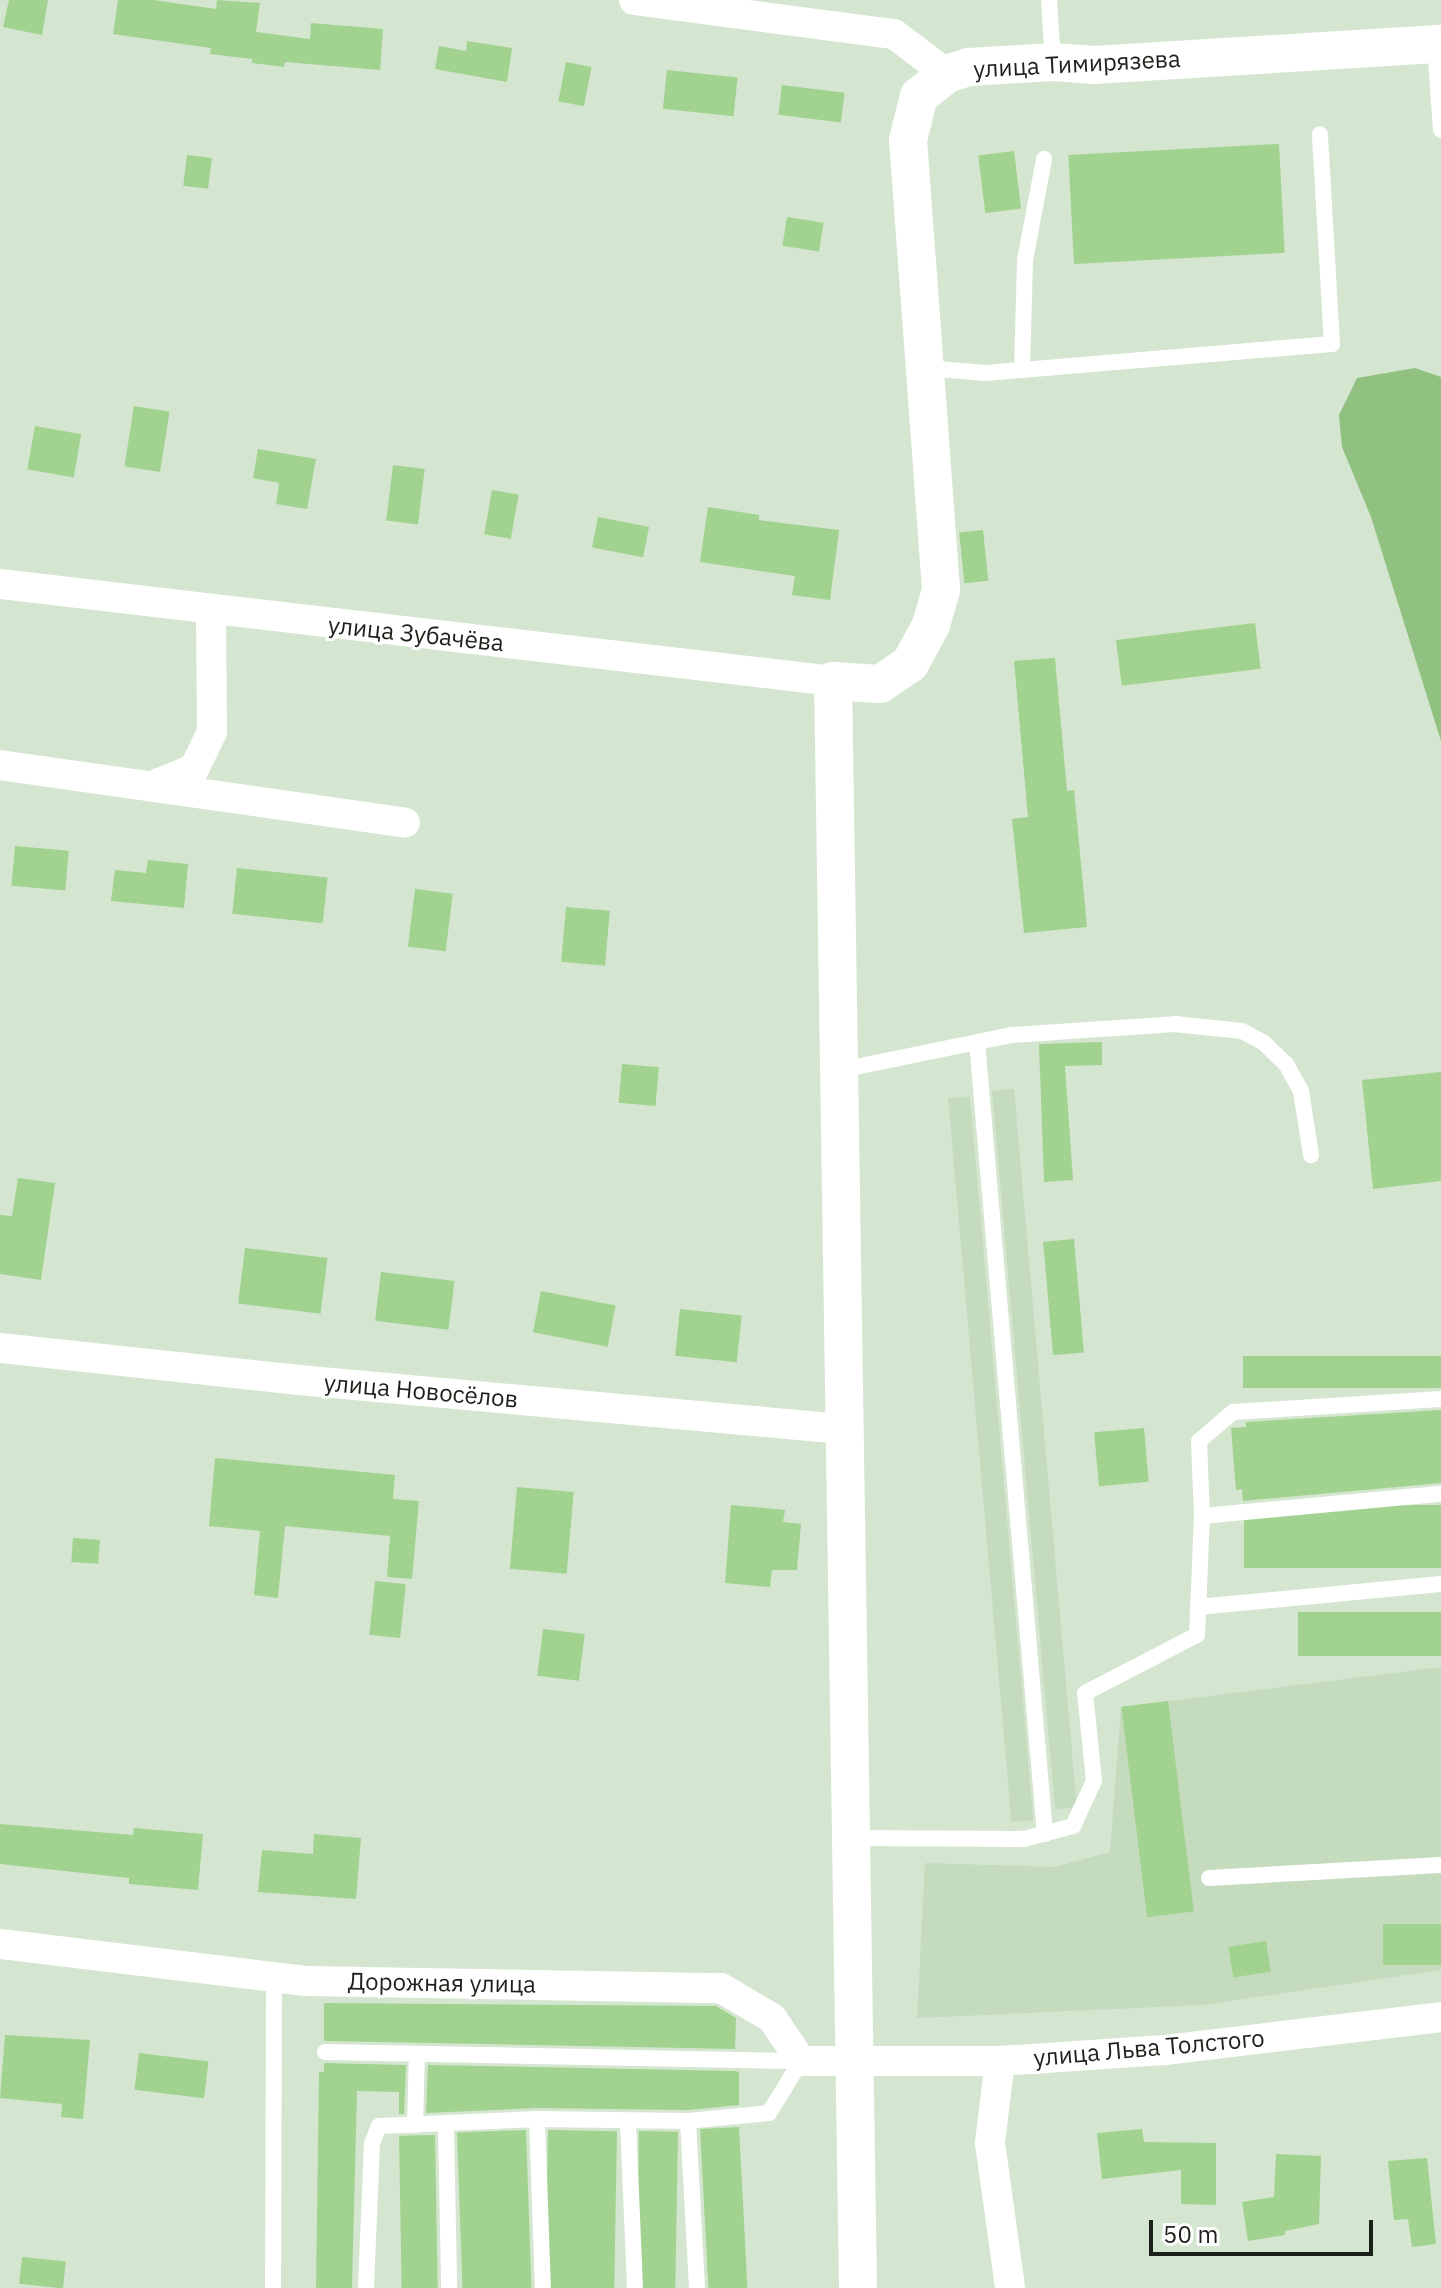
<!DOCTYPE html>
<meta charset="utf-8">
<style>
body{margin:0}
#map{position:relative;width:1441px;height:2288px;overflow:hidden;background:#d4e6cf;font-family:"IBM Plex Sans",sans-serif}
div>[style]{position:absolute}
.built>*{inset:0;background:#c5dbbe;transform-origin:0 0}
.forest>*{inset:0;background:#91c181}
.building>*{inset:0;background:#a1d290;transform-origin:0 0}
.service>*{height:16px;margin:-8px;padding:0 8px;transform-origin:8px;border-radius:8px;background:#fff}
.minor>*{height:30px;margin:-15px;padding:0 15px;transform-origin:15px;border-radius:15px;background:#fff}
.tertiary>*{height:38px;margin:-19px;padding:0 19px;transform-origin:19px;border-radius:19px;background:#fff}
span{translate:-50% -50%;white-space:nowrap;text-align:center;line-height:1.15;-webkit-text-stroke:6px #fff;paint-order:stroke}
.street-label{font-size:24px;color:#1c221a}
.scale{position:absolute;left:1149px;top:2220px;width:224px;height:36px;box-sizing:border-box;border:4px solid #1c221a;border-top:0;padding-left:10px;font-size:24px;line-height:28px;white-space:nowrap;color:#1c221a;-webkit-text-stroke:6px #fff;paint-order:stroke}
</style>
<div id="map">
<div class="built">
<div style="left:1014px;top:1089px;width:721px;height:22px;rotate:85deg"></div>
<div style="left:970px;top:1096px;width:727px;height:22px;rotate:85deg"></div>
<div style="clip-path:polygon(1441px 1667px,1441px 1970px,1203px 2005px,917px 2018px,925px 1863px,1055px 1867px,1110px 1852px,1121px 1707px)"></div>
</div>
<div class="forest">
<div style="clip-path:polygon(1415px 368px,1441px 377px,1441px 741px,1371px 517px,1342px 447px,1339px 415px,1357px 378px)"></div>
</div>
<div class="building">
<div style="clip-path:polygon(9px 0,48px 0,42px 35px,3px 27px)"></div>
<div style="clip-path:polygon(118px 0,153px 0,216px 9px,217px 0,260px 3px,256px 32px,310px 39px,311px 23px,383px 29px,380px 70px,285px 62px,284px 67px,252px 63px,252px 59px,210px 54px,211px 48px,113px 34px)"></div>
<div style="clip-path:polygon(467px 41px,512px 48px,507px 82px,435px 69px,439px 46px,466px 51px)"></div>
<div style="left:566px;top:62px;width:26px;height:40px;rotate:11deg"></div>
<div style="left:667px;top:70px;width:71px;height:39px;rotate:6deg"></div>
<div style="left:782px;top:85px;width:63px;height:30px;rotate:7deg"></div>
<div style="left:1279px;top:144px;width:109px;height:211px;rotate:87deg"></div>
<div style="left:1014px;top:151px;width:58px;height:36px;rotate:83deg"></div>
<div style="left:187px;top:155px;width:25px;height:31px;rotate:7deg"></div>
<div style="left:787px;top:217px;width:37px;height:29px;rotate:9deg"></div>
<div style="left:134px;top:406px;width:36px;height:61px;rotate:9deg"></div>
<div style="left:35px;top:426px;width:47px;height:44px;rotate:10deg"></div>
<div style="clip-path:polygon(258px 449px,316px 459px,307px 509px,276px 504px,279px 483px,253px 478px)"></div>
<div style="left:393px;top:465px;width:32px;height:56px;rotate:7deg"></div>
<div style="left:492px;top:490px;width:27px;height:45px;rotate:10deg"></div>
<div style="clip-path:polygon(708px 507px,759px 515px,759px 520px,839px 530px,830px 600px,792px 595px,795px 576px,700px 562px)"></div>
<div style="left:598px;top:517px;width:52px;height:31px;rotate:11deg"></div>
<div style="left:983px;top:530px;width:51px;height:24px;rotate:84deg"></div>
<div style="left:1255px;top:623px;width:46px;height:140px;rotate:83deg"></div>
<div style="clip-path:polygon(1055px 658px,1067px 791px,1074px 790px,1087px 927px,1024px 933px,1012px 819px,1028px 817px,1014px 661px)"></div>
<div style="left:15px;top:846px;width:54px;height:40px;rotate:5deg"></div>
<div style="clip-path:polygon(148px 860px,188px 864px,184px 908px,111px 901px,115px 870px,146px 873px)"></div>
<div style="left:237px;top:868px;width:91px;height:46px;rotate:6deg"></div>
<div style="left:415px;top:889px;width:38px;height:58px;rotate:7deg"></div>
<div style="left:566px;top:907px;width:44px;height:55px;rotate:5deg"></div>
<div style="clip-path:polygon(1102px 1042px,1102px 1065px,1065px 1066px,1073px 1180px,1044px 1182px,1039px 1044px)"></div>
<div style="left:622px;top:1064px;width:37px;height:39px;rotate:5deg"></div>
<div style="clip-path:polygon(1441px 1072px,1441px 1181px,1373px 1189px,1362px 1080px)"></div>
<div style="clip-path:polygon(18px 1178px,55px 1183px,41px 1280px,0 1274px,0 1215px,12px 1216px)"></div>
<div style="left:1074px;top:1239px;width:114px;height:31px;rotate:85deg"></div>
<div style="left:245px;top:1248px;width:83px;height:56px;rotate:7deg"></div>
<div style="left:381px;top:1272px;width:74px;height:49px;rotate:7deg"></div>
<div style="left:541px;top:1291px;width:76px;height:42px;rotate:11deg"></div>
<div style="left:680px;top:1309px;width:62px;height:47px;rotate:6deg"></div>
<div style="left:1441px;top:1356px;width:32px;height:198px;rotate:90deg"></div>
<div style="clip-path:polygon(1441px 1410px,1441px 1483px,1243px 1501px,1242px 1489px,1236px 1490px,1231px 1428px,1246px 1427px,1246px 1422px)"></div>
<div style="left:1144px;top:1428px;width:54px;height:50px;rotate:85deg"></div>
<div style="clip-path:polygon(215px 1458px,395px 1475px,393px 1499px,419px 1501px,412px 1579px,387px 1577px,390px 1536px,285px 1526px,278px 1598px,254px 1595px,260px 1531px,209px 1526px)"></div>
<div style="left:517px;top:1487px;width:57px;height:82px;rotate:5deg"></div>
<div style="clip-path:polygon(731px 1505px,785px 1510px,783px 1522px,801px 1524px,797px 1570px,772px 1570px,770px 1587px,725px 1583px)"></div>
<div style="left:1441px;top:1505px;width:63px;height:197px;rotate:90deg"></div>
<div style="left:73px;top:1538px;width:27px;height:24px;rotate:4deg"></div>
<div style="left:375px;top:1581px;width:31px;height:54px;rotate:6deg"></div>
<div style="left:1441px;top:1612px;width:44px;height:143px;rotate:90deg"></div>
<div style="left:543px;top:1629px;width:42px;height:47px;rotate:7deg"></div>
<div style="left:1168px;top:1701px;width:212px;height:47px;rotate:83deg"></div>
<div style="clip-path:polygon(0 1824px,133px 1835px,134px 1828px,203px 1834px,198px 1890px,129px 1884px,129px 1878px,0 1864px)"></div>
<div style="clip-path:polygon(314px 1834px,361px 1838px,356px 1899px,258px 1892px,262px 1850px,313px 1854px)"></div>
<div style="left:1441px;top:1924px;width:41px;height:58px;rotate:90deg"></div>
<div style="left:1266px;top:1941px;width:31px;height:38px;rotate:81deg"></div>
<div style="clip-path:polygon(324px 2003px,716px 2006px,736px 2018px,735px 2049px,324px 2041px)"></div>
<div style="clip-path:polygon(5px 2035px,90px 2040px,83px 2119px,61px 2117px,62px 2104px,0 2098px)"></div>
<div style="left:139px;top:2053px;width:70px;height:37px;rotate:7deg"></div>
<div style="clip-path:polygon(324px 2063px,406px 2065px,404px 2114px,399px 2114px,399px 2092px,357px 2091px,352px 2288px,316px 2288px,319px 2072px,324px 2072px)"></div>
<div style="clip-path:polygon(428px 2065px,735px 2071px,739px 2072px,739px 2105px,688px 2110px,537px 2108px,426px 2113px)"></div>
<div style="left:739px;top:2127px;width:161px;height:39px;rotate:87deg"></div>
<div style="clip-path:polygon(1142px 2129px,1144px 2142px,1216px 2143px,1216px 2205px,1181px 2204px,1181px 2170px,1102px 2179px,1097px 2133px)"></div>
<div style="left:526px;top:2130px;width:158px;height:69px;rotate:88deg"></div>
<div style="left:548px;top:2130px;width:69px;height:158px;rotate:1deg"></div>
<div style="left:639px;top:2131px;width:39px;height:157px;rotate:1deg"></div>
<div style="left:435px;top:2135px;width:153px;height:36px;rotate:89deg"></div>
<div style="clip-path:polygon(1276px 2154px,1321px 2156px,1319px 2224px,1285px 2231px,1285px 2235px,1248px 2241px,1242px 2202px,1274px 2197px)"></div>
<div style="clip-path:polygon(1427px 2158px,1436px 2244px,1412px 2247px,1408px 2219px,1394px 2220px,1388px 2161px)"></div>
<div style="left:22px;top:2257px;width:44px;height:27px;rotate:6deg"></div>
</div>
<div class="service">
<div style="left:1049px;top:0;width:62px;rotate:86.3deg"></div>
<div style="left:1435px;top:45px;width:85px;rotate:86deg"></div>
<div style="left:926px;top:368px;width:60px;rotate:4.8deg"></div>
<div style="left:986px;top:373px;width:347px;rotate:-4.8deg"></div>
<div style="left:1332px;top:344px;width:210px;rotate:-93.3deg"></div>
<div style="left:1022px;top:370px;width:110px;rotate:-88.4deg"></div>
<div style="left:1025px;top:260px;width:103px;rotate:-79.3deg"></div>
<div style="left:977px;top:1042px;width:795px;rotate:85.09deg"></div>
<div style="left:841px;top:1070px;width:174px;rotate:-11.6deg"></div>
<div style="left:1011px;top:1035px;width:164px;rotate:-3.8deg"></div>
<div style="left:1175px;top:1024px;width:67px;rotate:6deg"></div>
<div style="left:1242px;top:1031px;width:24px;rotate:28deg"></div>
<div style="left:1263px;top:1042px;width:32px;rotate:44deg"></div>
<div style="left:1286px;top:1064px;width:31px;rotate:61deg"></div>
<div style="left:1301px;top:1091px;width:65px;rotate:81.1deg"></div>
<div style="left:1202px;top:1516px;width:240px;rotate:-5.3deg"></div>
<div style="left:1198px;top:1607px;width:244px;rotate:-5.4deg"></div>
<div style="left:850px;top:1838px;width:174px;rotate:0.3deg"></div>
<div style="left:1024px;top:1839px;width:51px;rotate:-14.9deg"></div>
<div style="left:1073px;top:1826px;width:50px;rotate:-65deg"></div>
<div style="left:1094px;top:1781px;width:88px;rotate:-95.8deg"></div>
<div style="left:1085px;top:1693px;width:126px;rotate:-27.4deg"></div>
<div style="left:1197px;top:1635px;width:119px;rotate:-87.6deg"></div>
<div style="left:1202px;top:1516px;width:75px;rotate:-92.3deg"></div>
<div style="left:1199px;top:1441px;width:45px;rotate:-40.5deg"></div>
<div style="left:1233px;top:1412px;width:208px;rotate:-3.6deg"></div>
<div style="left:1209px;top:1878px;width:232px;rotate:-3.2deg"></div>
<div style="left:325px;top:2052px;width:476px;rotate:1.1deg"></div>
<div style="left:801px;top:2061px;width:61px;rotate:121.6deg"></div>
<div style="left:769px;top:2113px;width:81px;rotate:174.4deg"></div>
<div style="left:688px;top:2121px;width:151px;rotate:-179.2deg"></div>
<div style="left:537px;top:2119px;width:158px;rotate:177.5deg"></div>
<div style="left:379px;top:2126px;width:18px;rotate:112deg"></div>
<div style="left:372px;top:2143px;width:145px;rotate:92.4deg"></div>
<div style="left:537px;top:2119px;width:169px;rotate:88deg"></div>
<div style="left:628px;top:2121px;width:167px;rotate:87.6deg"></div>
<div style="left:688px;top:2121px;width:167px;rotate:86.9deg"></div>
<div style="left:415px;top:2125px;width:71px;rotate:-88.4deg"></div>
<div style="left:446px;top:2125px;width:163px;rotate:88.9deg"></div>
<div style="left:273px;top:2288px;width:311px;rotate:-89.8deg"></div>
</div>
<div class="minor">
<div style="left:634px;top:0;width:262px;rotate:7.5deg"></div>
<div style="left:894px;top:34px;width:66px;rotate:37deg"></div>
<div style="left:0;top:584px;width:839px;rotate:6.64deg"></div>
<div style="left:0;top:765px;width:409px;rotate:8.1deg"></div>
<div style="left:154px;top:785px;width:43px;rotate:-21.8deg"></div>
<div style="left:194px;top:769px;width:41px;rotate:-64.1deg"></div>
<div style="left:212px;top:732px;width:122px;rotate:-90.5deg"></div>
<div style="left:0;top:1348px;width:301px;rotate:6.1deg"></div>
<div style="left:299px;top:1380px;width:546px;rotate:5.15deg"></div>
<div style="left:0;top:1944px;width:308px;rotate:6.9deg"></div>
<div style="left:306px;top:1981px;width:415px;rotate:1deg"></div>
<div style="left:721px;top:1988px;width:59px;rotate:30.5deg"></div>
<div style="left:772px;top:2018px;width:52px;rotate:56deg"></div>
<div style="left:801px;top:2061px;width:199px"></div>
<div style="left:1000px;top:2061px;width:165px;rotate:-3.8deg"></div>
<div style="left:1165px;top:2050px;width:278px;rotate:-6.8deg"></div>
<div style="left:1000px;top:2061px;width:83px;rotate:97deg"></div>
<div style="left:990px;top:2143px;width:146px;rotate:82.1deg"></div>
</div>
<div class="tertiary">
<div style="left:858px;top:2288px;width:1607px;rotate:-90.89deg"></div>
<div style="left:833px;top:681px;width:47px;rotate:3.7deg"></div>
<div style="left:880px;top:684px;width:36px;rotate:-34deg"></div>
<div style="left:910px;top:664px;width:44px;rotate:-61.7deg"></div>
<div style="left:931px;top:625px;width:37px;rotate:-74deg"></div>
<div style="left:941px;top:589px;width:450px;rotate:-94.2deg"></div>
<div style="left:908px;top:140px;width:45px;rotate:-76deg"></div>
<div style="left:919px;top:96px;width:36px;rotate:-38deg"></div>
<div style="left:947px;top:74px;width:23px;rotate:-18deg"></div>
<div style="left:969px;top:67px;width:84px;rotate:-3.4deg"></div>
<div style="left:1053px;top:62px;width:41px;rotate:4.2deg"></div>
<div style="left:1094px;top:65px;width:348px;rotate:-3.5deg"></div>
</div>
<div class="street-label">
<span style="left:1077px;top:64px;rotate:-3deg">улица Тимирязева</span>
<span style="left:416px;top:634px;rotate:6deg">улица Зубачёва</span>
<span style="left:421px;top:1391px;rotate:5deg">улица Новосёлов</span>
<span style="left:442px;top:1983px;rotate:1deg">Дорожная улица</span>
<span style="left:1149px;top:2048px;rotate:-5deg">улица Льва Толстого</span>
</div>
<div class="scale">50 m</div>
</div>
